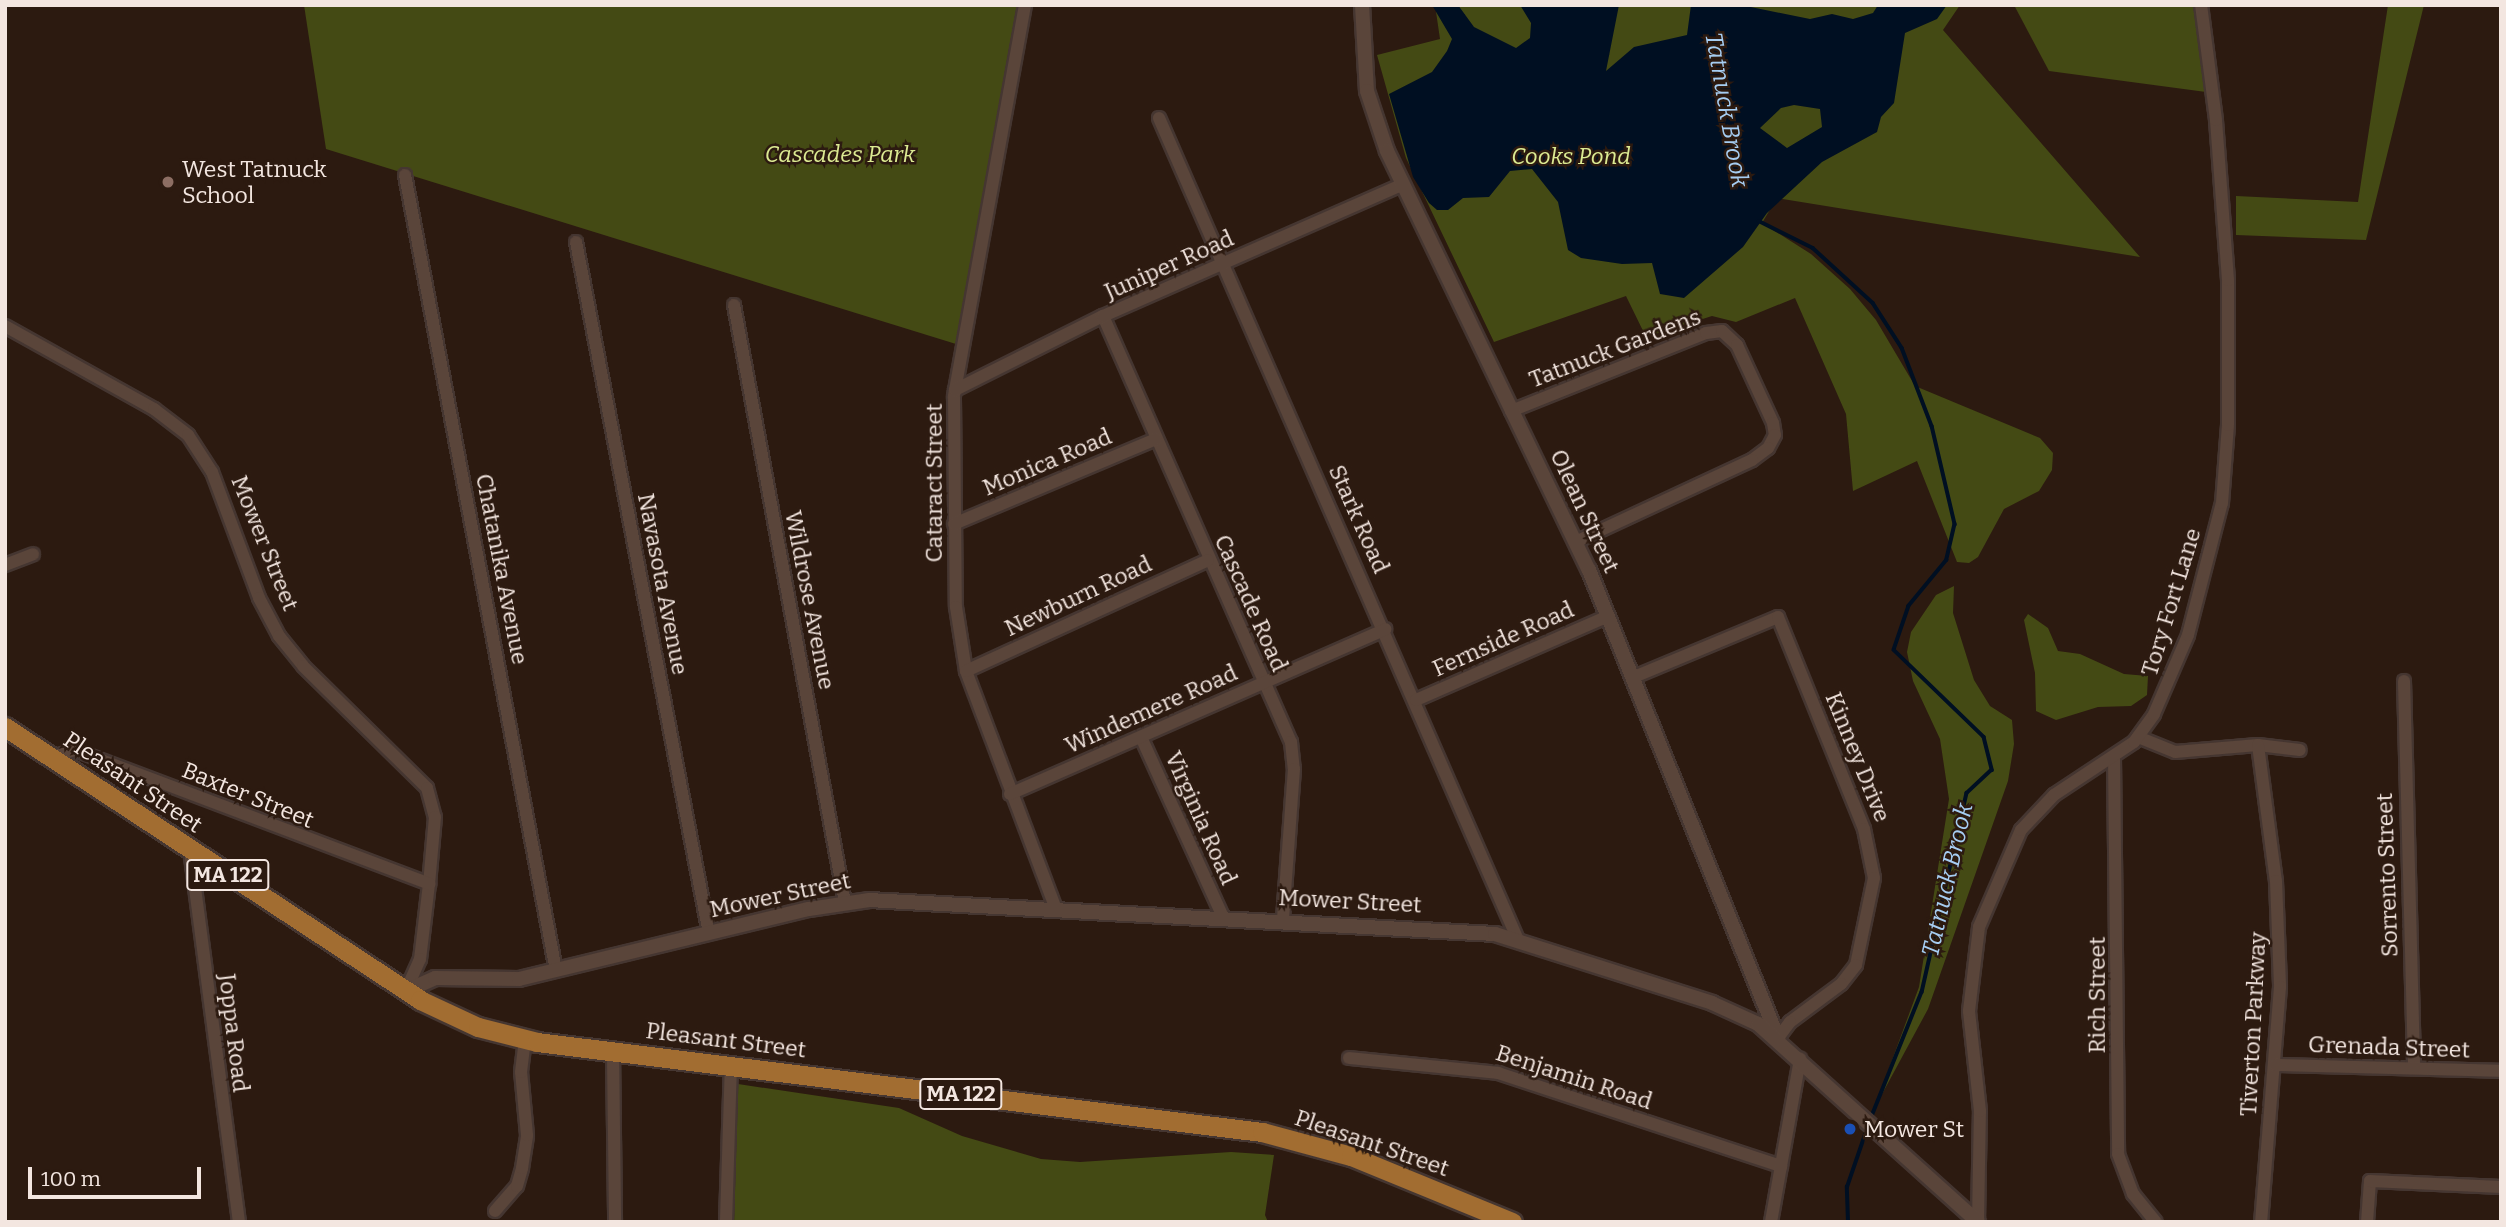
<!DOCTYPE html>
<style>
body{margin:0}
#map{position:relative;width:2506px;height:1227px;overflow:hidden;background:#2c1a10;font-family:Bitter,serif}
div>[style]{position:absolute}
.green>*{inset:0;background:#444a14}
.water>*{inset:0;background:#000f22}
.stream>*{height:3.5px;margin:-1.75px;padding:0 1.75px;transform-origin:1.75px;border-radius:1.75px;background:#000f22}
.roads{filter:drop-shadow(2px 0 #453631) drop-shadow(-2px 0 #453631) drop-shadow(0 2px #453631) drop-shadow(0 -2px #453631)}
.minor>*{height:12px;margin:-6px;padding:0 6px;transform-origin:6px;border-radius:6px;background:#5a453a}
.tertiary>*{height:14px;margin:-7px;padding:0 7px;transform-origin:7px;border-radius:7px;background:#5a453a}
.primary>*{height:19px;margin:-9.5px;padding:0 9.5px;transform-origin:9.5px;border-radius:9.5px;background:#a26d31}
.dots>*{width:19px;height:19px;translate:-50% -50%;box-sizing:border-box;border:4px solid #2c1a10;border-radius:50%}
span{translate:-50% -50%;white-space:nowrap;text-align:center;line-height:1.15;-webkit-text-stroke:5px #2c1a10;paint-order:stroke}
.shield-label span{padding:2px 5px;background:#2c1a10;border:2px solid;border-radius:5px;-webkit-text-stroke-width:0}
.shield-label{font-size:21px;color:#f3e6e0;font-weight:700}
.park-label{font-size:23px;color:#dcea92;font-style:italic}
.poi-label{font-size:23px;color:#f3e6e0}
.left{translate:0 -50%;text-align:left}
.street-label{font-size:23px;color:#f3e6e0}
.water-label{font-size:24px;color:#a6cdf2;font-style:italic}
.frame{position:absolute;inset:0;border:7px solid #f3e6e0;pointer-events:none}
.scale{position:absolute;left:28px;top:1167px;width:173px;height:32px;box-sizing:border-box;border:4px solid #f3e6e0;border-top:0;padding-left:9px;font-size:21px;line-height:24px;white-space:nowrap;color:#f3e6e0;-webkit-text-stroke:5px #2c1a10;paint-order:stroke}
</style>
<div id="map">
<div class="green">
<div style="clip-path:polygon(304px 5px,1017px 5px,956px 344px,326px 149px)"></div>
<div style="clip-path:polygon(1435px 5px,1960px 5px,1943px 30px,2140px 257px,1777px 198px,1762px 223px,1811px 254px,1850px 289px,1876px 320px,1915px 386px,2040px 438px,2053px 453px,2052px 470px,2039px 491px,2004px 509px,1978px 557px,1969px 563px,1957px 562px,1917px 461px,1853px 491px,1846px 414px,1795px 298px,1736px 322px,1712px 316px,1646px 337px,1626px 296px,1494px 342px,1406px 158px,1377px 55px,1440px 39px)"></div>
<div style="clip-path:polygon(2014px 5px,2193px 5px,2206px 92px,2049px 71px)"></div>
<div style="clip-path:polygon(2388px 5px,2424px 5px,2366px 240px,2236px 235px,2236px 196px,2358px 202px)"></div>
<div style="clip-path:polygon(1954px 586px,1953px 613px,1974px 680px,1990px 706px,2012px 720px,2014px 744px,2008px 781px,1928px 1009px,1874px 1109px,1919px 987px,1949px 799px,1940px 739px,1913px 681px,1907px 652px,1911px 632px,1936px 595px)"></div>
<div style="clip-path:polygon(2028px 614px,2048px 628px,2058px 651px,2080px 654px,2124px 674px,2148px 676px,2147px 695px,2131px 706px,2098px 707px,2056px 720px,2036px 711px,2035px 673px,2024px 620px)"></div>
<div style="clip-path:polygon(738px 1084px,899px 1108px,962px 1136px,1041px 1159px,1080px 1162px,1231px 1152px,1274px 1155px,1265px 1215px,1268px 1222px,734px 1222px)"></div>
</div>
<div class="water">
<div style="clip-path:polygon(evenodd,1432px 5px,1458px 5px,1474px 27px,1516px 48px,1530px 38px,1531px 23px,1520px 5px,1619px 5px,1606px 71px,1634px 47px,1687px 35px,1691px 5px,1741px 5px,1810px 19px,1832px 14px,1853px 19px,1873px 13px,1878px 5px,1947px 5px,1937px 19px,1905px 33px,1894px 103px,1881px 117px,1877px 132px,1822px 162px,1767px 213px,1743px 247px,1684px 298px,1660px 294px,1652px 263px,1622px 264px,1581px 258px,1568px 250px,1558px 202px,1532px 169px,1510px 171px,1489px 197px,1463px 198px,1448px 210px,1437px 210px,1429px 203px,1413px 177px,1389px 94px,1432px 72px,1447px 51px,1452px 39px,1432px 5px,1794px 105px,1820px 109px,1822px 127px,1787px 148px,1760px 128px,1781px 108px,1794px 105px)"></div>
</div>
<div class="stream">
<div style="left:1759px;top:221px;width:60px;rotate:26.6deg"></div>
<div style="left:1813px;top:248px;width:81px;rotate:42.5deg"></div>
<div style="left:1873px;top:303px;width:54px;rotate:57.2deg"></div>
<div style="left:1902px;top:348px;width:84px;rotate:69deg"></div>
<div style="left:1932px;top:426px;width:101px;rotate:76.8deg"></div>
<div style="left:1955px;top:524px;width:37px;rotate:103deg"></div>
<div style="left:1947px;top:560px;width:60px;rotate:129.6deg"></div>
<div style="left:1909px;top:606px;width:46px;rotate:108.8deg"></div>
<div style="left:1894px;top:650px;width:125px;rotate:44deg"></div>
<div style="left:1984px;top:737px;width:34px;rotate:76deg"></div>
<div style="left:1992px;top:770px;width:34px;rotate:137deg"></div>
<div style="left:1967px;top:793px;width:204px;rotate:102.7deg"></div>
<div style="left:1922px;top:992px;width:137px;rotate:111.9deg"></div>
<div style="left:1848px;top:1222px;width:35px;rotate:-92deg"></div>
<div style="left:1847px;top:1187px;width:61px;rotate:-71deg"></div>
</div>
<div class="roads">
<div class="minor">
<div style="left:1025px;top:5px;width:398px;rotate:100.3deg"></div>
<div style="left:954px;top:397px;width:210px;rotate:89.5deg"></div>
<div style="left:956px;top:607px;width:65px;rotate:81.1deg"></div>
<div style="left:966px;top:671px;width:252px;rotate:69.3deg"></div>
<div style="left:1159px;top:118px;width:895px;rotate:66.41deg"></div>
<div style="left:405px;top:175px;width:809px;rotate:79.25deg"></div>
<div style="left:576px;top:242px;width:704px;rotate:79.11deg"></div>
<div style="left:734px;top:305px;width:607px;rotate:79.47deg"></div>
<div style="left:1103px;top:316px;width:466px;rotate:66.2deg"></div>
<div style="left:1291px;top:742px;width:27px;rotate:84deg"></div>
<div style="left:1294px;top:769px;width:151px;rotate:94.2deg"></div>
<div style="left:5px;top:326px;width:171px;rotate:29.1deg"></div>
<div style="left:154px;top:409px;width:43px;rotate:37.4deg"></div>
<div style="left:188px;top:435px;width:44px;rotate:57deg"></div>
<div style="left:212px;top:472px;width:134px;rotate:69.5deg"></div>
<div style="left:259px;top:598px;width:43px;rotate:62.2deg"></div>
<div style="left:279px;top:636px;width:38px;rotate:51deg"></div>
<div style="left:303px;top:666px;width:174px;rotate:44.5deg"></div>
<div style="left:427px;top:788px;width:30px;rotate:75deg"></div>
<div style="left:435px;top:817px;width:67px;rotate:95.1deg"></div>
<div style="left:429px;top:884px;width:76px;rotate:96.8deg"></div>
<div style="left:420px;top:959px;width:35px;rotate:114deg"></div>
<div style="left:955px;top:390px;width:165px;rotate:-26.6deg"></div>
<div style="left:1103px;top:316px;width:326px;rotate:-23.7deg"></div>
<div style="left:1511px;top:411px;width:210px;rotate:-21.8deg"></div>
<div style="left:1706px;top:333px;width:16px;rotate:-7deg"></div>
<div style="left:1722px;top:331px;width:21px;rotate:43deg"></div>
<div style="left:1737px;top:345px;width:86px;rotate:65.2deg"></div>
<div style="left:1773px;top:423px;width:12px;rotate:81deg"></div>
<div style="left:1775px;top:435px;width:15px;rotate:118deg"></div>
<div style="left:1768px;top:448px;width:20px;rotate:143deg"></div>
<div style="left:1752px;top:460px;width:195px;rotate:155.1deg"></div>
<div style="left:954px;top:524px;width:219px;rotate:-22.8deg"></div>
<div style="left:5px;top:565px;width:30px;rotate:-21deg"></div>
<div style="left:966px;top:671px;width:266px;rotate:-24.6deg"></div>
<div style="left:1634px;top:677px;width:156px;rotate:-22.6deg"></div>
<div style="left:1778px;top:617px;width:229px;rotate:67.9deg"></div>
<div style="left:1864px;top:829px;width:50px;rotate:78.5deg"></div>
<div style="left:1874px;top:878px;width:89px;rotate:101.7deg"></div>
<div style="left:1856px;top:965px;width:24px;rotate:128deg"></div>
<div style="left:1841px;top:984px;width:64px;rotate:143.3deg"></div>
<div style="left:1790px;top:1022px;width:20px;rotate:127deg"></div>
<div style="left:2404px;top:681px;width:387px;rotate:88.5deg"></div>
<div style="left:1416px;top:700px;width:210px;rotate:-23.6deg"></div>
<div style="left:1141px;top:737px;width:198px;rotate:65.5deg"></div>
<div style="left:2138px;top:737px;width:40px;rotate:22deg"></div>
<div style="left:2175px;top:752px;width:83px;rotate:-4.8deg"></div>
<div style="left:2258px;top:745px;width:42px;rotate:6.8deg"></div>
<div style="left:2258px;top:745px;width:137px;rotate:82.5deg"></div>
<div style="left:2276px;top:881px;width:106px;rotate:87.8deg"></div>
<div style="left:2280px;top:987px;width:236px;rotate:94.6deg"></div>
<div style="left:53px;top:757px;width:23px;rotate:-18deg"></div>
<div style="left:75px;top:750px;width:379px;rotate:20.7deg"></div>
<div style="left:2114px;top:757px;width:397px;rotate:89.4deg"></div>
<div style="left:2118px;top:1154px;width:43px;rotate:69.4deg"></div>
<div style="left:2133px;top:1194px;width:36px;rotate:51deg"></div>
<div style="left:1010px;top:794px;width:410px;rotate:-23.7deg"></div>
<div style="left:190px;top:850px;width:375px;rotate:82.5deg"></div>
<div style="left:613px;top:1051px;width:171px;rotate:89.3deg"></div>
<div style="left:1349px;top:1058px;width:150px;rotate:5.7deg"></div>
<div style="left:1498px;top:1073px;width:298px;rotate:18.2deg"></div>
<div style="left:2275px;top:1065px;width:226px;rotate:1.5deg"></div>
<div style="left:495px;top:1211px;width:33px;rotate:-49deg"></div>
<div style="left:517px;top:1186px;width:19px;rotate:-74deg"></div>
<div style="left:522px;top:1168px;width:33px;rotate:-81deg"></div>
<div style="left:527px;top:1135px;width:63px;rotate:-95.4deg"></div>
<div style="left:521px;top:1072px;width:32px;rotate:-83deg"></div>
<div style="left:726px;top:1222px;width:156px;rotate:-88.2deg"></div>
<div style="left:1771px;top:1222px;width:166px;rotate:-79.9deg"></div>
<div style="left:1978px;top:1222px;width:111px;rotate:-89deg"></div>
<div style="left:1980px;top:1111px;width:101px;rotate:-96.3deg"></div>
<div style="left:1969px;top:1011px;width:85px;rotate:-83.2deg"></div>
<div style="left:1979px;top:927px;width:106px;rotate:-66.6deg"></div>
<div style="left:2021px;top:830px;width:48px;rotate:-46.7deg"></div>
<div style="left:2054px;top:795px;width:96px;rotate:-33.5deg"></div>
<div style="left:2134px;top:742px;width:34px;rotate:-54deg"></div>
<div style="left:2154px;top:714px;width:86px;rotate:-66.7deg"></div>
<div style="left:2188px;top:635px;width:136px;rotate:-75.6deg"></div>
<div style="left:2222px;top:503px;width:78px;rotate:-85.6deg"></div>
<div style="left:2228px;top:425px;width:145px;rotate:-90deg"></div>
<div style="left:2228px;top:280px;width:160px;rotate:-94.3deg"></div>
<div style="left:2216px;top:120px;width:116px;rotate:-97.4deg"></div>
<div style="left:2367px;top:1222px;width:41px;rotate:-85.8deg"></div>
<div style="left:2370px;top:1181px;width:131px;rotate:2.6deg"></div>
</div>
<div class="tertiary">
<div style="left:1362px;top:5px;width:86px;rotate:86.7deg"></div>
<div style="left:1367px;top:91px;width:63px;rotate:71.6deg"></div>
<div style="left:1387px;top:151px;width:465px;rotate:64.3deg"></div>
<div style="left:1589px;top:570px;width:505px;rotate:68.01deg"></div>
<div style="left:406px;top:991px;width:32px;rotate:-24deg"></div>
<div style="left:435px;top:978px;width:84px;rotate:0.7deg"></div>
<div style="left:519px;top:979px;width:298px;rotate:-13.6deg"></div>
<div style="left:809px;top:909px;width:61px;rotate:-8.5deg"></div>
<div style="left:869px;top:900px;width:627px;rotate:3.11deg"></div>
<div style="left:1495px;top:934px;width:228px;rotate:17.6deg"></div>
<div style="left:1712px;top:1003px;width:51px;rotate:24.5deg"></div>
<div style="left:1758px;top:1024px;width:296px;rotate:42deg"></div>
</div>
<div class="primary">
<div style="left:5px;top:727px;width:497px;rotate:33.3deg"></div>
<div style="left:420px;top:1000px;width:64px;rotate:25deg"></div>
<div style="left:478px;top:1027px;width:61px;rotate:14.3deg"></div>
<div style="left:537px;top:1042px;width:731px;rotate:7.08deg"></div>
<div style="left:1262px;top:1132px;width:92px;rotate:15.1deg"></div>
<div style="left:1351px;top:1156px;width:174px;rotate:22.3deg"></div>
</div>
</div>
<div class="dots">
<div style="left:168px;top:182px;background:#8d6e63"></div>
<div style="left:1850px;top:1129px;background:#1a4fb4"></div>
</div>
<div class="shield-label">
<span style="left:228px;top:875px">MA 122</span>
<span style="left:961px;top:1094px">MA 122</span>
</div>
<div class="park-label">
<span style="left:840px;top:154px">Cascades Park</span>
<span style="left:1571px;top:156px">Cooks Pond</span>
</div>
<div class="poi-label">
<span class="left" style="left:182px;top:182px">West Tatnuck<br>School</span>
<span class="left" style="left:1864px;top:1129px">Mower St</span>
</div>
<div class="street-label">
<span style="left:1169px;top:265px;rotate:-24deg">Juniper Road</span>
<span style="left:1615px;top:348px;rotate:-21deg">Tatnuck Gardens</span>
<span style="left:1047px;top:462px;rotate:-23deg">Monica Road</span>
<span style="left:934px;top:483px;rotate:-90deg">Cataract Street</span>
<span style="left:1585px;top:511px;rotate:65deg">Olean Street</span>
<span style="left:1359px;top:519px;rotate:66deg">Stark Road</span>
<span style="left:265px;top:543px;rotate:68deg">Mower Street</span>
<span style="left:502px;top:569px;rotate:79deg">Chatanika Avenue</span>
<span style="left:663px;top:584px;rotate:79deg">Navasota Avenue</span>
<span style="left:1078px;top:596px;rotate:-25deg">Newburn Road</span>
<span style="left:810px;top:600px;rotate:79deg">Wildrose Avenue</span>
<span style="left:2171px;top:602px;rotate:-73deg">Tory Fort Lane</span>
<span style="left:1251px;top:603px;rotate:66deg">Cascade Road</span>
<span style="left:1503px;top:639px;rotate:-24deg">Fernside Road</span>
<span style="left:1151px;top:709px;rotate:-24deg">Windemere Road</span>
<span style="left:1858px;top:757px;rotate:68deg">Kinney Drive</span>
<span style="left:133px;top:782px;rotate:34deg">Pleasant Street</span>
<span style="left:248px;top:795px;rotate:22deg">Baxter Street</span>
<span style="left:1201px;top:818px;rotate:66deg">Virginia Road</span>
<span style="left:2387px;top:875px;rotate:-92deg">Sorrento Street</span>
<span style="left:780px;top:895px;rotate:-12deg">Mower Street</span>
<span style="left:1350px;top:901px;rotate:3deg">Mower Street</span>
<span style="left:2097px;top:995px;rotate:-90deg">Rich Street</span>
<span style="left:2253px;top:1024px;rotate:-87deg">Tiverton Parkway</span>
<span style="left:234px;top:1033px;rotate:83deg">Joppa Road</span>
<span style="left:726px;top:1040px;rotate:7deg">Pleasant Street</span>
<span style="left:2389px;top:1047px;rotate:2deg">Grenada Street</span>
<span style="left:1574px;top:1077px;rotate:18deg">Benjamin Road</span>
<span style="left:1372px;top:1143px;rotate:19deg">Pleasant Street</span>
</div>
<div class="water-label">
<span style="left:1726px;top:110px;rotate:80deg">Tatnuck Brook</span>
<span style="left:1948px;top:880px;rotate:-77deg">Tatnuck Brook</span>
</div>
<div class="frame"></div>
<div class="scale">100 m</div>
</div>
